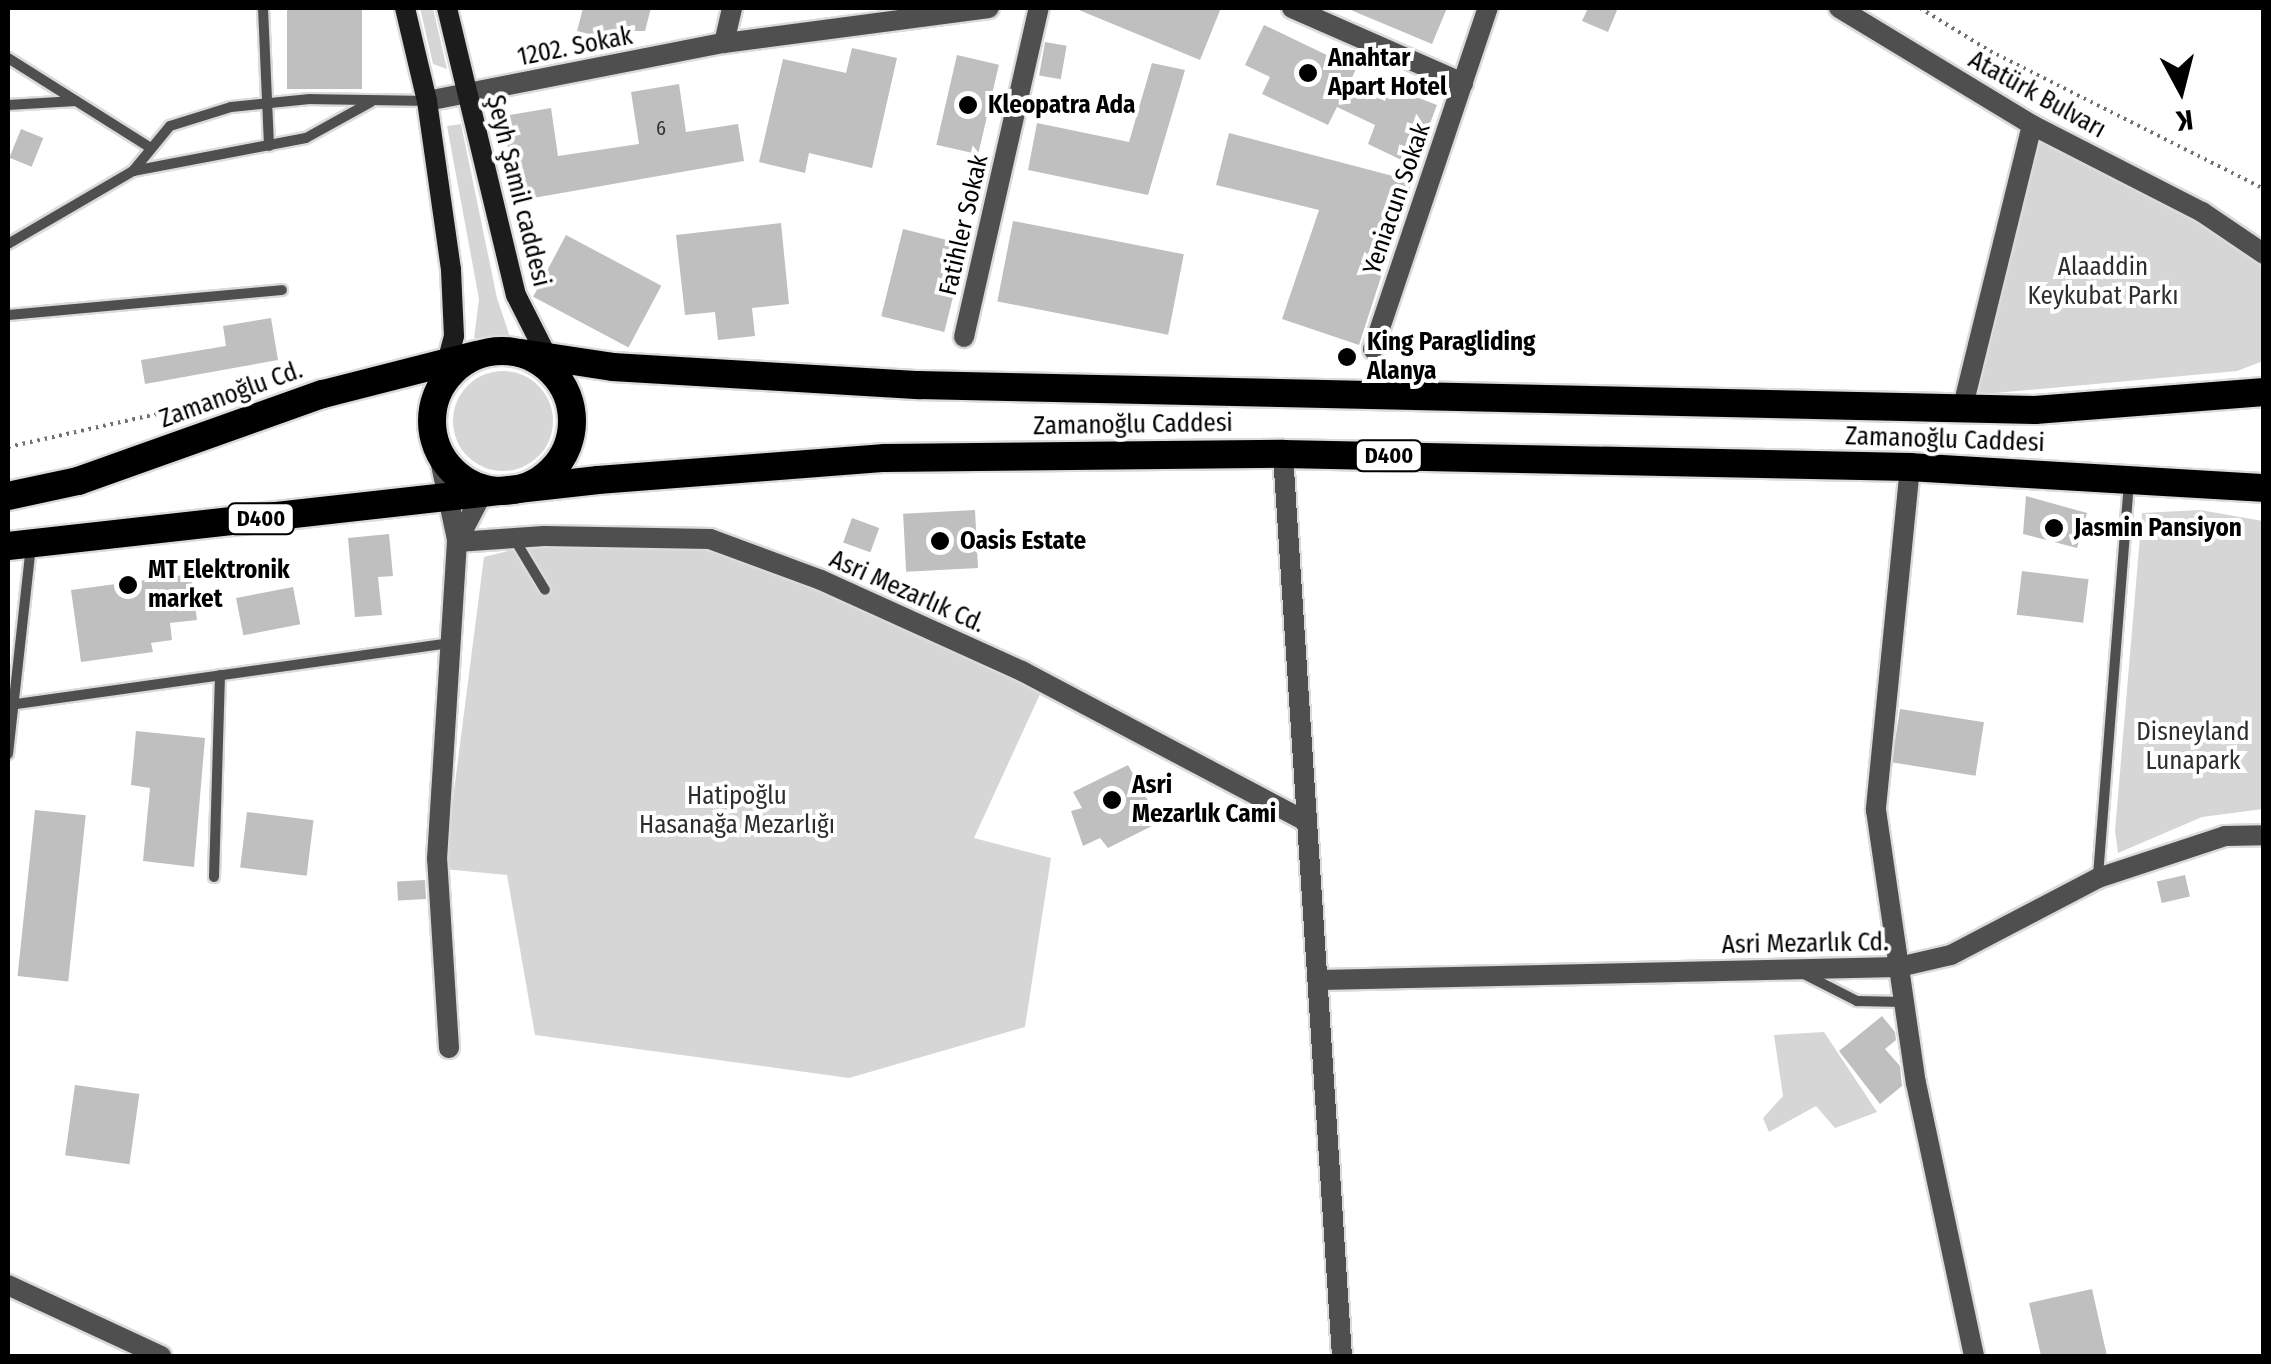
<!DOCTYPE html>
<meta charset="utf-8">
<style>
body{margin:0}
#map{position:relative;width:2271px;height:1364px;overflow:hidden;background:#fff;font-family:"Fira Sans Condensed",sans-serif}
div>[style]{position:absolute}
.green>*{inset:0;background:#d6d6d6}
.round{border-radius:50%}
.building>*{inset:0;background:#bfbfbf;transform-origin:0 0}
.path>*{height:4px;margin-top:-2px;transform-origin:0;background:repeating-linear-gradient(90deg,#717171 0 2.5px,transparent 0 7.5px)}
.roads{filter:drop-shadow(2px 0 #dbdbdb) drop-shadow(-2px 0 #dbdbdb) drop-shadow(0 2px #dbdbdb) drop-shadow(0 -2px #dbdbdb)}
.service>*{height:10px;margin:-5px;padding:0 5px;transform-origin:5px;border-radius:5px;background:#4f4f4f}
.minor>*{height:20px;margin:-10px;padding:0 10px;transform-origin:10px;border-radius:10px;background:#4f4f4f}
.tertiary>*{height:20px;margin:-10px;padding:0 10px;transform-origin:10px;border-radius:10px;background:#4f4f4f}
.secondary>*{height:20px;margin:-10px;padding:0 10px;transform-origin:10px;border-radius:10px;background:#1c1c1c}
.trunk>*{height:28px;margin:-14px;padding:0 14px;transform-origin:14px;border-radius:14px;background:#000}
.trunk>.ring{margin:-14px;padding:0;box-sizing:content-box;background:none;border:28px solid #000;border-radius:50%}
.dots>*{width:28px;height:28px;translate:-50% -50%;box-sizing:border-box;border:5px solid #fff;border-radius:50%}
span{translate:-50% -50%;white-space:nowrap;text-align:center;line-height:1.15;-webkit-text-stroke:8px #fff;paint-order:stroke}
.number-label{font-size:20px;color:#303030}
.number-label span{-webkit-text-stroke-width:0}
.shield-label span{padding:2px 8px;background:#fff;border:2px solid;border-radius:8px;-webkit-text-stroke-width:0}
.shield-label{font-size:22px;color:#000;font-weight:700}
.street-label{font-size:25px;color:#000}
.poi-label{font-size:25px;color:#000;font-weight:700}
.left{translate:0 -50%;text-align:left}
.park-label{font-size:25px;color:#2d2d2d}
.frame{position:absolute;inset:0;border:10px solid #000;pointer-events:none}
.north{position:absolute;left:2131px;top:40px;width:100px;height:100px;-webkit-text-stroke:8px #fff;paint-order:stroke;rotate:173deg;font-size:28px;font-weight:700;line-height:40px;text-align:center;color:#000}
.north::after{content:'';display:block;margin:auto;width:35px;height:45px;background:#000;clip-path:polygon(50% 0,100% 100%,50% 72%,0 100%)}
</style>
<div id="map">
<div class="green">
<div style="clip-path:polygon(420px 8px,433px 8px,447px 69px,433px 64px)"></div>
<div style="clip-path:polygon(461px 124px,497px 298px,511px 340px,474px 338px,479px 299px,447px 126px)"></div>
<div style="clip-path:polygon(2038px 137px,2245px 248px,2263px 270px,2263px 361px,2237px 371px,1973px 395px)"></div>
<div class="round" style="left:453px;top:371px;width:100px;height:100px"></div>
<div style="clip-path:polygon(2200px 510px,2263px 521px,2263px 809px,2202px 817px,2118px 853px,2115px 831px,2142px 513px)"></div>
<div style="clip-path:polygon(524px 547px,691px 547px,748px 562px,894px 618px,1041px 692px,974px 838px,1051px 858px,1025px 1027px,849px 1078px,535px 1035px,507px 875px,444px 869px,484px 557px)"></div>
<div style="clip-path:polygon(1824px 1032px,1877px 1112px,1835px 1128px,1816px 1106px,1769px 1132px,1763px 1118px,1783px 1096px,1774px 1035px)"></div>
</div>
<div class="building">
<div style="left:287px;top:8px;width:75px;height:81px"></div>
<div style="clip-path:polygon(583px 8px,651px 8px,645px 31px,616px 31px,614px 40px,577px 31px)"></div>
<div style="clip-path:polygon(1074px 8px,1221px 8px,1200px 60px)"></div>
<div style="clip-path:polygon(1346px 8px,1447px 8px,1432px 44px)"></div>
<div style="clip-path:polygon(1588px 8px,1618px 8px,1608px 32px,1582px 21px)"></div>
<div style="clip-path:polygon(1264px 25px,1356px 69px,1349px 84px,1385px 101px,1390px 87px,1437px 105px,1414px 166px,1368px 144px,1375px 125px,1337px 107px,1328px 125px,1262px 94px,1270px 77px,1245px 65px)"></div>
<div style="left:1045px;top:42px;width:22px;height:34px;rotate:10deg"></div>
<div style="clip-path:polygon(852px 48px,897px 58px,872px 168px,809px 153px,805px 173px,759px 162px,783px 59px,846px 73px)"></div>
<div style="left:957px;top:55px;width:43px;height:92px;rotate:13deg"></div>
<div style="clip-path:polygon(1152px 63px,1185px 70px,1148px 195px,1028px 170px,1037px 123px,1129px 142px)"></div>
<div style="clip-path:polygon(679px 84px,686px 132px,738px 124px,744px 161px,516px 201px,503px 116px,551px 108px,558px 156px,639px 144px,631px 92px)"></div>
<div style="left:21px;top:129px;width:24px;height:31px;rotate:22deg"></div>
<div style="clip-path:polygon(1229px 133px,1412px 181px,1359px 345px,1282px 319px,1319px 210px,1216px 185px)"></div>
<div style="left:1013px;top:221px;width:174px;height:82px;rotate:11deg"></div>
<div style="clip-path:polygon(781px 223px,789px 304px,752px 308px,755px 336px,718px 340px,715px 312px,685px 315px,676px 235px)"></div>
<div style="left:903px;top:229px;width:65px;height:90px;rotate:14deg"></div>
<div style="left:566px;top:235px;width:108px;height:70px;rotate:28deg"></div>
<div style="clip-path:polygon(271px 318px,278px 360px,145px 384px,141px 360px,226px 346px,223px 326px)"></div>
<div style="clip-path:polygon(2026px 496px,2087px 513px,2077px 548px,2023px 534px)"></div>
<div style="left:975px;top:510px;width:58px;height:72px;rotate:87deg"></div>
<div style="left:852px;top:518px;width:29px;height:26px;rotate:20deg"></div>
<div style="clip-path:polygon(389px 534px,393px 576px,378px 577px,382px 615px,355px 617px,348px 538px)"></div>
<div style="left:2022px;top:571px;width:67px;height:44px;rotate:7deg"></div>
<div style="clip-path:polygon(191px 574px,197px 620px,170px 623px,172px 640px,151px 643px,153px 652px,81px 662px,71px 590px)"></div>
<div style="left:293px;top:587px;width:38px;height:58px;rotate:79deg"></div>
<div style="left:1900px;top:709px;width:85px;height:54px;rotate:9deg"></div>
<div style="clip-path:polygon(136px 731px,205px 738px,194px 867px,143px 861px,150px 788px,131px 785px)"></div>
<div style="clip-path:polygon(1128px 765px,1160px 822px,1108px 848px,1100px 838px,1083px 846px,1071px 811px,1082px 808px,1073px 792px)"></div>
<div style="left:35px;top:810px;width:51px;height:167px;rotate:6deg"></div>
<div style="left:247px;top:812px;width:67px;height:56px;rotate:7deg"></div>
<div style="left:2185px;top:875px;width:22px;height:29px;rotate:77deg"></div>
<div style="left:425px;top:880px;width:19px;height:28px;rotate:87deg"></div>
<div style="clip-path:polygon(1882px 1016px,1895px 1032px,1896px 1040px,1885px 1049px,1900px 1066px,1902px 1086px,1880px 1104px,1839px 1051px)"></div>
<div style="left:75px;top:1085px;width:65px;height:71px;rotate:8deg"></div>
<div style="clip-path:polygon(2092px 1289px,2107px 1356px,2041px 1356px,2029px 1303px)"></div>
</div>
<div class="path">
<div style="left:1920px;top:8px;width:82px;rotate:31.6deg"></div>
<div style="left:1990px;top:51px;width:307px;rotate:26.7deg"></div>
<div style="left:8px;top:447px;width:184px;rotate:-12.5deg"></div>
</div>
<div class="roads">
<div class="service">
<div style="left:263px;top:8px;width:138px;rotate:87.5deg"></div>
<div style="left:8px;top:58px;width:165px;rotate:32.2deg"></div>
<div style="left:8px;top:105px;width:68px;rotate:-3.4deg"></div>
<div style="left:133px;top:171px;width:58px;rotate:-50.6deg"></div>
<div style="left:170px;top:126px;width:64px;rotate:-17.3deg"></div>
<div style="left:231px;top:107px;width:79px;rotate:-5.8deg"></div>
<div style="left:310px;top:99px;width:116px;rotate:1deg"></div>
<div style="left:8px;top:244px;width:145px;rotate:-30.3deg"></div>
<div style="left:133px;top:171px;width:176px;rotate:-10.8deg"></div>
<div style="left:306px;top:138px;width:74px;rotate:-29deg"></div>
<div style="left:8px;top:315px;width:275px;rotate:-5.2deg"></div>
<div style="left:515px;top:540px;width:58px;rotate:59deg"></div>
<div style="left:16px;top:704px;width:438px;rotate:-8deg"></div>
<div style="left:8px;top:754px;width:208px;rotate:-83.7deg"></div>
<div style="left:2098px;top:876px;width:393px;rotate:-85.5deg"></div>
<div style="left:214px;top:877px;width:202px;rotate:-88.3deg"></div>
<div style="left:1802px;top:973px;width:62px;rotate:27deg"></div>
<div style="left:1857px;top:1001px;width:46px;rotate:1.2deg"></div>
</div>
<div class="minor">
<div style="left:1292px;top:8px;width:187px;rotate:23.7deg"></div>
<div style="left:724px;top:43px;width:36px;rotate:-77deg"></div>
<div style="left:427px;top:101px;width:303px;rotate:-11.1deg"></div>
<div style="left:724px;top:43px;width:267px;rotate:-7.5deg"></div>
<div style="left:964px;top:337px;width:337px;rotate:-77.2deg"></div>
<div style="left:1373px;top:349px;width:360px;rotate:-71.4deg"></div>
<div style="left:1963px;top:406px;width:289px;rotate:-76.2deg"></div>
<div style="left:438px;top:451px;width:91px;rotate:77.9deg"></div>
<div style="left:1283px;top:454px;width:904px;rotate:86.26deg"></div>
<div style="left:1910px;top:467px;width:345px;rotate:95.7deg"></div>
<div style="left:1876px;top:810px;width:276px;rotate:81.7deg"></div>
<div style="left:1916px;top:1083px;width:279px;rotate:78deg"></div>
<div style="left:457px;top:542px;width:87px;rotate:-3.9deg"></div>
<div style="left:544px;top:536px;width:166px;rotate:1deg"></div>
<div style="left:710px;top:539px;width:118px;rotate:20.3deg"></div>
<div style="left:821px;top:580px;width:221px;rotate:24.4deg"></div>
<div style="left:1022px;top:671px;width:317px;rotate:27.9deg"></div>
<div style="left:1321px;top:980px;width:578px;rotate:-1.29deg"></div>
<div style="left:1899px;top:967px;width:53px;rotate:-13deg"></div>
<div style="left:1951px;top:955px;width:166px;rotate:-27.6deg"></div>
<div style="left:2098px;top:878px;width:134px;rotate:-18.3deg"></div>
<div style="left:2225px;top:836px;width:39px;rotate:-1deg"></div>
<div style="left:449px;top:1048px;width:189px;rotate:-93.6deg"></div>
<div style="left:437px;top:859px;width:318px;rotate:-86.4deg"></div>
<div style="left:457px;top:542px;width:54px;rotate:-62.5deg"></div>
<div style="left:8px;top:1285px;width:169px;rotate:24.9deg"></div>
</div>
<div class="tertiary">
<div style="left:1839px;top:8px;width:226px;rotate:31.2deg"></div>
<div style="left:2032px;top:125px;width:191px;rotate:27.1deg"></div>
<div style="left:2202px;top:212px;width:75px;rotate:34.1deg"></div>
</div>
<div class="secondary">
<div style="left:405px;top:8px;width:96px;rotate:76.7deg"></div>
<div style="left:427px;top:101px;width:171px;rotate:81.9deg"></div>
<div style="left:451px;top:270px;width:66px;rotate:87.4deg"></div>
<div style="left:454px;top:336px;width:51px;rotate:104.9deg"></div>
<div style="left:447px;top:8px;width:295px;rotate:76.5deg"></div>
<div style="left:516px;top:295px;width:95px;rotate:63.2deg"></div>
</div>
<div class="trunk">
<div class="ring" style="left:432px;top:351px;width:112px;height:112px"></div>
<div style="left:521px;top:353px;width:94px;rotate:8.6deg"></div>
<div style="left:614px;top:367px;width:305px;rotate:3.4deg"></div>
<div style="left:918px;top:385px;width:1117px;rotate:1.28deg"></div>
<div style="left:2035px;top:410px;width:230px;rotate:-4.5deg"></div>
<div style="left:8px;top:496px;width:72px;rotate:-12.1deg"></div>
<div style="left:78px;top:481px;width:260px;rotate:-19.6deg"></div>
<div style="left:323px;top:394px;width:158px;rotate:-14.3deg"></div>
<div style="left:8px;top:546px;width:594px;rotate:-6.38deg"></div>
<div style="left:598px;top:480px;width:288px;rotate:-4.4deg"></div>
<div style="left:885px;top:458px;width:398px;rotate:-0.6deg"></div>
<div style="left:1283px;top:454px;width:627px;rotate:1.19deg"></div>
<div style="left:1910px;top:467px;width:355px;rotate:3.4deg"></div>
</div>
</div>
<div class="dots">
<div style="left:1308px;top:73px;background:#000"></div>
<div style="left:968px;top:105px;background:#000"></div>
<div style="left:1347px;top:357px;background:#000"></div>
<div style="left:2054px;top:528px;background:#000"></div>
<div style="left:940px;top:541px;background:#000"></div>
<div style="left:128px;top:585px;background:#000"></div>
<div style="left:1112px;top:800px;background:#000"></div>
</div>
<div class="number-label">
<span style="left:661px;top:128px">6</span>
</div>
<div class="shield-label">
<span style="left:1389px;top:456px">D400</span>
<span style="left:261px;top:519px">D400</span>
</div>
<div class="street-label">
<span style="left:575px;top:47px;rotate:-11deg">1202. Sokak</span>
<span style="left:2037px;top:95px;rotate:29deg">Atatürk Bulvarı</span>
<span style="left:518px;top:191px;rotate:76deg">Şeyh Şamil caddesi</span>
<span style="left:1397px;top:199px;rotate:-71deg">Yeniacun Sokak</span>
<span style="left:964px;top:225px;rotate:-77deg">Fatihler Sokak</span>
<span style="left:231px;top:395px;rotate:-20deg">Zamanoğlu Cd.</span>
<span style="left:1133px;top:425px;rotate:-1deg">Zamanoğlu Caddesi</span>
<span style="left:1945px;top:440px;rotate:2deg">Zamanoğlu Caddesi</span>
<span style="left:907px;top:592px;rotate:24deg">Asri Mezarlık Cd.</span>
<span style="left:1805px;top:944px;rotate:-1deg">Asri Mezarlık Cd.</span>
</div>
<div class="poi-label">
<span class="left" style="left:1328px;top:73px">Anahtar<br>Apart Hotel</span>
<span class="left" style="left:988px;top:105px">Kleopatra Ada</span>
<span class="left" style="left:1367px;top:357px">King Paragliding<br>Alanya</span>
<span class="left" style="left:2074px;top:528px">Jasmin Pansiyon</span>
<span class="left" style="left:960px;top:541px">Oasis Estate</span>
<span class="left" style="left:148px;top:585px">MT Elektronik<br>market</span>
<span class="left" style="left:1132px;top:800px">Asri<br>Mezarlık Cami</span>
</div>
<div class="park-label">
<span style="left:2103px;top:282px">Alaaddin<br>Keykubat Parkı</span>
<span style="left:2193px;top:747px">Disneyland<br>Lunapark</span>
<span style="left:737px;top:811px">Hatipoğlu<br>Hasanağa Mezarlığı</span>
</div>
<div class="frame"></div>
<div class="north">K</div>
</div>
